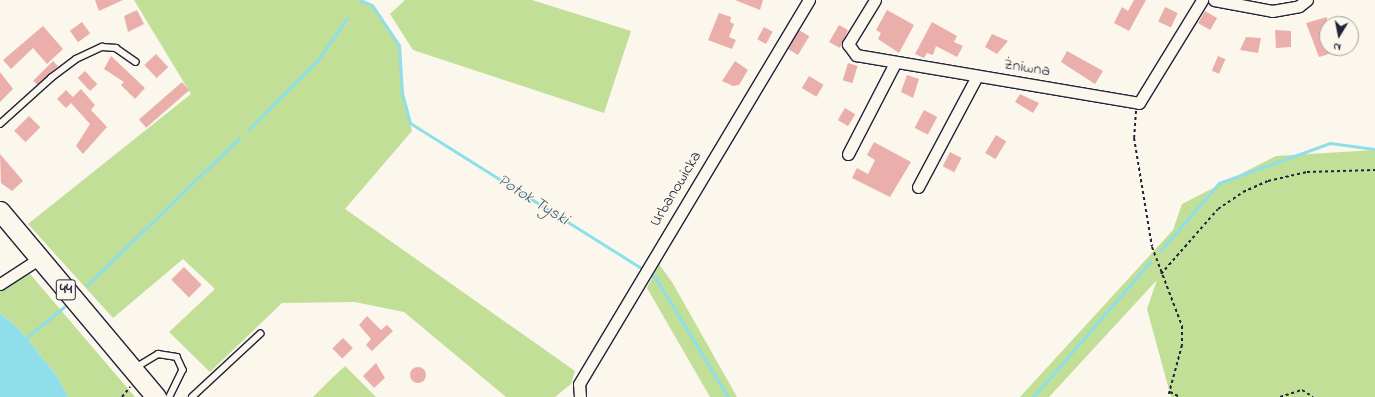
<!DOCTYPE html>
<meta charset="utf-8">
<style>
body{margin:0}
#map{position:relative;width:1375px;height:397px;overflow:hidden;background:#fbf7ec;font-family:"Indie Flower",sans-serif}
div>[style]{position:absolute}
.green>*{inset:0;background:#c1df97}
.water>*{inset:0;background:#8edfea}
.stream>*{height:3px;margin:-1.5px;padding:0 1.5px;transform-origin:1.5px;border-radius:1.5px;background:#8edfea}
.building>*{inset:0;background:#eaafab;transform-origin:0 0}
.round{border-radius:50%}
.path>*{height:2px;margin-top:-1px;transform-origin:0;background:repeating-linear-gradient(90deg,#22223b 0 3px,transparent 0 6px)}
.roads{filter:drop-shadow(1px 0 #22223b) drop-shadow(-1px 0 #22223b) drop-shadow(0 1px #22223b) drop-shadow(0 -1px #22223b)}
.service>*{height:5.5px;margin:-2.75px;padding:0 2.75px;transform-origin:2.75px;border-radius:2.75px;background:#fbf7ec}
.minor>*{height:11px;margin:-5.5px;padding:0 5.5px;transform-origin:5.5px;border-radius:5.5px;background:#fbf7ec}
.trunk>*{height:19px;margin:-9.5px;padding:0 9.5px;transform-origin:9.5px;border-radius:9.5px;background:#fbf7ec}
span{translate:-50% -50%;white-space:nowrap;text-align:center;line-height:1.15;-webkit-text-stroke:3px #fbf7ec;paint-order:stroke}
.shield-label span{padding:1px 3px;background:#fbf7ec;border:1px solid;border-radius:3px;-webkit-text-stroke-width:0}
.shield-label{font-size:15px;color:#22223b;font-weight:700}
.street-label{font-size:16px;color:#22223b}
.water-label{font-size:17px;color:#425b70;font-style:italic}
.north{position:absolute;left:1319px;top:16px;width:40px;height:40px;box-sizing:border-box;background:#fbf7ec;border:1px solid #a4a2a5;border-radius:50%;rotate:190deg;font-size:11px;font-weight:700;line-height:16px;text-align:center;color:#22223b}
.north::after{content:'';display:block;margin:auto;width:14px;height:18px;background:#22223b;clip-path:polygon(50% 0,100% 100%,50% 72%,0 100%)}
</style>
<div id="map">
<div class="green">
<div style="clip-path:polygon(134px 0,360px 0,372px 5px,399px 45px,402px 93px,412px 131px,345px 209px,575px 371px,571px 384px,555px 397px,506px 397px,404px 312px,355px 302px,282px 303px,210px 372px,169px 332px,215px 289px,183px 259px,113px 318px,28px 224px,191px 94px)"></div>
<div style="clip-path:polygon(405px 0,532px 0,631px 31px,604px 113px,413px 50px,390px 14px)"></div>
<div style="clip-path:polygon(1375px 150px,1375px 397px,1171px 397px,1147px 309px,1157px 280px,1049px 397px,1020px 397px,1173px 230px,1182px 204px,1276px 156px)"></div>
<div style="clip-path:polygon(659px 264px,672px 282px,737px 397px,710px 397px,647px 288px)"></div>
<div style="clip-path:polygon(30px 274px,135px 397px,68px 397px,57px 376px,19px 329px,0 313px,0 289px)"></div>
<div style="clip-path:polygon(345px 366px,376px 397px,313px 397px,330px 380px)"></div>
</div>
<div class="water">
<div style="clip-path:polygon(0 313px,19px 329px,57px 376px,68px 397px,0 397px)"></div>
</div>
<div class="stream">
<div style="left:360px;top:0;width:13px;rotate:23deg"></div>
<div style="left:372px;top:5px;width:48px;rotate:56deg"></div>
<div style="left:399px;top:45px;width:48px;rotate:86.4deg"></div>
<div style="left:402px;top:93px;width:31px;rotate:75deg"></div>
<div style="left:410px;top:123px;width:276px;rotate:32.1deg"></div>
<div style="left:249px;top:129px;width:96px;rotate:-45deg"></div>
<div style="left:317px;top:61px;width:52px;rotate:-55.1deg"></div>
<div style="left:1160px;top:251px;width:90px;rotate:-49.1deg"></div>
<div style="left:1219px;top:183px;width:118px;rotate:-19.8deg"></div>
<div style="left:1330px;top:143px;width:45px;rotate:7.6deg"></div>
<div style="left:649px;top:273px;width:7px;rotate:34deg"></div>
<div style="left:655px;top:277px;width:140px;rotate:58.7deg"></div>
<div style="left:87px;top:285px;width:211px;rotate:-44deg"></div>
<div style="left:26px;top:338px;width:50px;rotate:-39.4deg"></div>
<div style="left:1033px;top:397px;width:179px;rotate:-49.1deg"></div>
</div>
<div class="building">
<div style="clip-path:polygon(95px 0,123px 0,99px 11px)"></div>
<div style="clip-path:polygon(735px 0,763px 0,760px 10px)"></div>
<div style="clip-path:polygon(1134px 0,1146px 0,1129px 31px,1114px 23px,1122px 7px,1128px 11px)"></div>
<div style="left:1165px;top:7px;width:14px;height:16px;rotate:25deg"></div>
<div style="clip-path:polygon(137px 10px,144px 24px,128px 32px,124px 16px)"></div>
<div style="clip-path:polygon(887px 10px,914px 25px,899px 53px,878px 39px,881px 33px,876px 30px)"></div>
<div style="left:1205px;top:11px;width:14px;height:14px;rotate:30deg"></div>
<div style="clip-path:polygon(719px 13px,731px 17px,730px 22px,734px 24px,729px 37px,736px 40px,732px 49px,708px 40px)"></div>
<div style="clip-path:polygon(1327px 17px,1327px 48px,1332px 53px,1319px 57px,1306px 23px)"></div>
<div style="left:82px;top:22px;width:14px;height:15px;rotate:54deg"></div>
<div style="clip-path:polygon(932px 22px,957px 36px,954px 42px,963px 46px,957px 57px,936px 46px,933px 55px,927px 53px,924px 58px,915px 54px)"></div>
<div style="clip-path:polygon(839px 25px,848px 30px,840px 48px,829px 42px)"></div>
<div style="clip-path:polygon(43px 26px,63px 49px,47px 64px,33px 48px,11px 69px,3px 60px)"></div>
<div style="left:764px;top:27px;width:10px;height:14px;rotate:29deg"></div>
<div style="left:799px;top:30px;width:12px;height:22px;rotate:31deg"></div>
<div style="clip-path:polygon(1275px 30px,1291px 31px,1291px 47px,1276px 48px)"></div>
<div style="clip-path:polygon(992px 34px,1008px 41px,997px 54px,985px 47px)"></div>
<div style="clip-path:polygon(1246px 37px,1261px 38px,1258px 53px,1240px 50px)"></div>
<div style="clip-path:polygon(1067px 51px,1103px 71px,1095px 84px,1061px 62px)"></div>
<div style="left:156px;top:54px;width:18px;height:16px;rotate:47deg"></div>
<div style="clip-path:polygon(111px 56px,145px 88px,135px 99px,121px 85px,124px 82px,104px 69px)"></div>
<div style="left:1218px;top:56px;width:8px;height:16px;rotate:23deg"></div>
<div style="left:53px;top:61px;width:7px;height:28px;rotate:45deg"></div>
<div style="clip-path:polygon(735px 61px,748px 70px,739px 85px,733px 86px,722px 81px)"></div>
<div style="left:848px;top:63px;width:10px;height:18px;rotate:17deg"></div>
<div style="left:85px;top:71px;width:18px;height:10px;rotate:47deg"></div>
<div style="clip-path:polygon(0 72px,13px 89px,0 102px)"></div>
<div style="clip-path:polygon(907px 75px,919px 79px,913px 98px,901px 92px)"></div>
<div style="left:809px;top:76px;width:17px;height:14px;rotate:31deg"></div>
<div style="left:182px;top:82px;width:11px;height:57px;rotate:49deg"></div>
<div style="clip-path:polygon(81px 89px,95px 105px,91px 110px,107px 127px,83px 154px,76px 146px,90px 124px,71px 103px,66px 108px,57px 99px,66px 90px,73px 97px)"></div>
<div style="clip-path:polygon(1020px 94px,1039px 103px,1033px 113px,1015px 102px)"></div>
<div style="left:845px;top:108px;width:12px;height:14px;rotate:31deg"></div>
<div style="left:924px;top:110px;width:15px;height:20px;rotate:28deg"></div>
<div style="left:29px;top:116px;width:16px;height:21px;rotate:45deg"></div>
<div style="left:996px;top:135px;width:12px;height:21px;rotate:31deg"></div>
<div style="clip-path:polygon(874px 142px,911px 162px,890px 197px,852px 178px,857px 168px,868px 174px,875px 160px,867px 155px)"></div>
<div style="left:950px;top:152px;width:13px;height:16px;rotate:27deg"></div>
<div style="clip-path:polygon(0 154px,23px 181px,12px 191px,1px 183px)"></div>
<div style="left:184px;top:267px;width:25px;height:18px;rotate:45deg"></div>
<div style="clip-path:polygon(367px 316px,381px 330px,387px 325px,393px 331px,372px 351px,366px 345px,371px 339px,359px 325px)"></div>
<div style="left:343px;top:338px;width:14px;height:15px;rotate:45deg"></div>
<div style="clip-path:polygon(376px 363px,385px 378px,374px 388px,363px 376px)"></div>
<div class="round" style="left:410px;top:367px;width:16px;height:16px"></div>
</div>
<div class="path">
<div style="left:1136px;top:111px;width:27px;rotate:94deg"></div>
<div style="left:1134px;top:138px;width:110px;rotate:80.6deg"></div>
<div style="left:1152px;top:247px;width:85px;rotate:69.2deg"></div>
<div style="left:1182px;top:326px;width:19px;rotate:90deg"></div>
<div style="left:1182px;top:345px;width:54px;rotate:105.1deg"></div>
<div style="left:1161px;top:274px;width:86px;rotate:-48.8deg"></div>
<div style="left:1218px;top:209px;width:30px;rotate:-34deg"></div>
<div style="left:1243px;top:192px;width:27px;rotate:-24deg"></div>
<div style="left:1268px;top:181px;width:40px;rotate:-13deg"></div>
<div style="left:1307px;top:172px;width:68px;rotate:-1.7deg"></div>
<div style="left:1170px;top:392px;width:11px;rotate:27deg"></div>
<div style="left:122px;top:397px;width:13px;rotate:-51deg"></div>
<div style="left:1280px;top:397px;width:23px;rotate:-18deg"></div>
<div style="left:1302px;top:390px;width:13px;rotate:32deg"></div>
</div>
<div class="roads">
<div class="service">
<div style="left:0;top:124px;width:69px;rotate:-42deg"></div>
<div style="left:51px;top:78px;width:31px;rotate:-37deg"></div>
<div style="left:76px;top:59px;width:29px;rotate:-25deg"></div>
<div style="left:102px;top:47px;width:14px;rotate:4deg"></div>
<div style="left:116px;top:48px;width:24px;rotate:35deg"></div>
<div style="left:135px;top:368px;width:27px;rotate:-31deg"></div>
<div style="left:158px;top:354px;width:19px;rotate:9deg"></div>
<div style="left:177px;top:357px;width:14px;rotate:65deg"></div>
<div style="left:183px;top:370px;width:30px;rotate:116deg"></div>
<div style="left:192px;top:397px;width:93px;rotate:-42.8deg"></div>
</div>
<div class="minor">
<div style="left:875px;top:0;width:52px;rotate:121.5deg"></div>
<div style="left:848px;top:44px;width:14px;rotate:54deg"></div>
<div style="left:856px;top:55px;width:287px;rotate:9.6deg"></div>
<div style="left:1139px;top:103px;width:121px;rotate:-58.5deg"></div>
<div style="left:1214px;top:0;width:59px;rotate:10.7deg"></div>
<div style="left:1272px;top:11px;width:27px;rotate:-10deg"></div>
<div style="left:1299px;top:6px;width:10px;rotate:-37deg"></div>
<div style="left:848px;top:154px;width:102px;rotate:-62.7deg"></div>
<div style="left:918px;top:187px;width:126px;rotate:-62deg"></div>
<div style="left:0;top:284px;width:48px;rotate:-33deg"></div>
<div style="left:580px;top:397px;width:13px;rotate:-94deg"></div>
<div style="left:579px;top:384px;width:448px;rotate:-59.1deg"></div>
</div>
<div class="trunk">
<div style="left:0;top:211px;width:243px;rotate:50deg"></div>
</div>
</div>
<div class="shield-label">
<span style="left:66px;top:290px">44</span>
</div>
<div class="street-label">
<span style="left:1027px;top:68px;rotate:9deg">Żniwna</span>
<span style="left:676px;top:189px;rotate:-59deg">Urbanowicka</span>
</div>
<div class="water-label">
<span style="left:533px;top:200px;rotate:32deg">Potok Tyski</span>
</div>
<div class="north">N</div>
</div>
